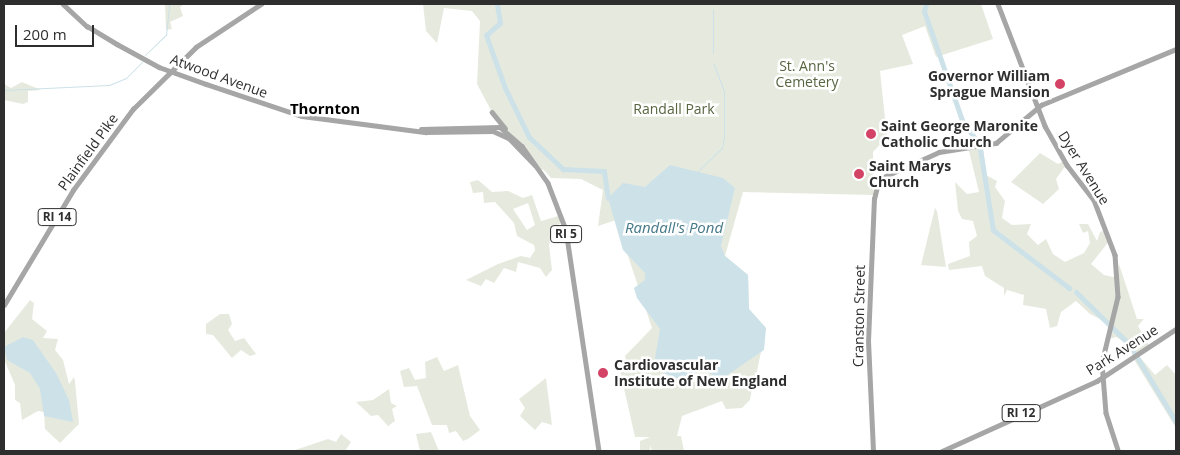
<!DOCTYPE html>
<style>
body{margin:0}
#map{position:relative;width:1180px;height:455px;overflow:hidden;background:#fff;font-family:"Open Sans",sans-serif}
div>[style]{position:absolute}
.green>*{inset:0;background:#e6eade}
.water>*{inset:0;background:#cce1e8}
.stream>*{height:1px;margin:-0.5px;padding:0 0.5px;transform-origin:0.5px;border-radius:0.5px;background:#cce1e8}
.river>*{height:5px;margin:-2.5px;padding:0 2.5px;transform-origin:2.5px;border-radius:2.5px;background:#cce1e8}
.major>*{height:4.5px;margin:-2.25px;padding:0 2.25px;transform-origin:2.25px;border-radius:2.25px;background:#a6a6a6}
.dots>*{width:14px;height:14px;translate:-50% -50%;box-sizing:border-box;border:2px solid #fff;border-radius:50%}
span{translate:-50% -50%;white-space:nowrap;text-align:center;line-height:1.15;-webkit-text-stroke:5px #fff;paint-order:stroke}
.shield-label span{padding:1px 4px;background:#fff;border:1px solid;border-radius:4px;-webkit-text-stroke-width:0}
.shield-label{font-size:12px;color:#2e2e2e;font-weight:700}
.park-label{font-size:14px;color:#576540}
.street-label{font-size:14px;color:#2e2e2e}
.poi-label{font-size:14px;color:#2e2e2e;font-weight:700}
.right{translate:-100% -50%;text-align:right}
.left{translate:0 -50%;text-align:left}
.neighbourhood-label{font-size:15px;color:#000;font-weight:700}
.water-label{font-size:15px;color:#457888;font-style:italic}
.frame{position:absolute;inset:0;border:5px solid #2e2e2e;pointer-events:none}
.scale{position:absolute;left:15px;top:25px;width:79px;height:22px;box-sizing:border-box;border:2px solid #2e2e2e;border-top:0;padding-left:6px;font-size:15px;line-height:18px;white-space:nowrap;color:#2e2e2e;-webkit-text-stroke:4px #fff;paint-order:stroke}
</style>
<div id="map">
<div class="green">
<div style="clip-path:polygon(165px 4px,184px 4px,180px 7px,183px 16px,170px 22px,172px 29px,166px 30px)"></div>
<div style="clip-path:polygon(423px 4px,981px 4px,993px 39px,936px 57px,925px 26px,902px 35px,913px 64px,880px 71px,887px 137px,873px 152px,874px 195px,743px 192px,725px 256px,748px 275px,749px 309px,766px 328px,757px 371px,759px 382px,753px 383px,750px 400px,742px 408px,726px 409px,722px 401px,682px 416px,677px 436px,681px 436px,684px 451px,652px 451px,650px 445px,650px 451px,640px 451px,640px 441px,650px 437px,635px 437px,619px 366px,627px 363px,625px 356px,652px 328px,616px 220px,598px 226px,603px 190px,581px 179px,551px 178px,543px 169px,541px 171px,493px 114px,477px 84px,480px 21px,472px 11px,444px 8px,437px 43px,426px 31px)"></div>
<div style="clip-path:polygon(22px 82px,41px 90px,28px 91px,28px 102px,23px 104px,4px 100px,4px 84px,11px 88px)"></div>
<div style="clip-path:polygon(983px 146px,986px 175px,997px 181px,995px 187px,1005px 201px,1002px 218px,1012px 225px,1031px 224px,1027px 234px,1038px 245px,1046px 239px,1053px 254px,1065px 262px,1084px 253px,1090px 243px,1088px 231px,1083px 233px,1079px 224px,1088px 224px,1097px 241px,1100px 232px,1106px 230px,1110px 240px,1091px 264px,1104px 275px,1113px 277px,1118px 276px,1119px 264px,1137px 319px,1144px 319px,1138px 326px,1150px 347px,1139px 356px,1155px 375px,1167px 365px,1176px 375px,1176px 428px,1133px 358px,1131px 346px,1116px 337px,1105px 340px,1110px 324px,1090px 314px,1076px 301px,1061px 312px,1057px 326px,1050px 328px,1046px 309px,1023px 305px,1024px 295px,1007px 290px,1004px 296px,1004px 288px,985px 276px,982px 266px,949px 270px,948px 264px,970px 256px,969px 242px,977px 236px,973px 221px,962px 219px,958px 211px,955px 182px,967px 194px,979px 192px,968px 147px)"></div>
<div style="clip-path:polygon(1040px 153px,1058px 164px,1064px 161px,1066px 165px,1056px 179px,1059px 189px,1043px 204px,1011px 182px)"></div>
<div style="clip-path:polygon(evenodd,478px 180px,492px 192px,508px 191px,523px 198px,532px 195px,541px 221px,562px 215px,564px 221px,553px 228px,549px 245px,552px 270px,546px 277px,540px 268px,518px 262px,516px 272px,504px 268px,494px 283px,486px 279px,481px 286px,466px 280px,498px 264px,521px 256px,530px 258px,535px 250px,534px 245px,517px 236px,514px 223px,495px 202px,484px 203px,483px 192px,473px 193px,470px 182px,478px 180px,528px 203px,535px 225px,527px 230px,513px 209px,528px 203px)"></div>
<div style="clip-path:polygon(935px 208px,937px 211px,946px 267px,921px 265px)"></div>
<div style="clip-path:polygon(30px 300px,34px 303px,32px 319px,47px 331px,43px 338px,58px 339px,55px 350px,63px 360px,69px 384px,74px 377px,75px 381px,79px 424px,60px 443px,45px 429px,44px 412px,38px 411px,22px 420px,20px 403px,15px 400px,15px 385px,4px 359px,4px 333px)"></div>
<div style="clip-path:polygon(220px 314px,229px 314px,232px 324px,228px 330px,235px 341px,244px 338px,256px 354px,250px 356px,241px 350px,232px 358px,213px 335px,206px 334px,206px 324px)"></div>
<div style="clip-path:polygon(437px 357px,444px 371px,458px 365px,470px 416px,480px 430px,468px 439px,463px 441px,456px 431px,449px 433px,447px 425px,432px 425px,417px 386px,404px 387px,400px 371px,409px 368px,415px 380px,426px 378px,425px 362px)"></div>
<div style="clip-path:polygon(546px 378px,552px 425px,542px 422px,535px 430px,520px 416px,525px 408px,519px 399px)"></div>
<div style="clip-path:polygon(389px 389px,391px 403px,397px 406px,392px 409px,395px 421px,388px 426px,378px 415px,371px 416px,356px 402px,373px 400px)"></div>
<div style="clip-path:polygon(431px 432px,439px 451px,420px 451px,416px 434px)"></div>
<div style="clip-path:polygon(341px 434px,351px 442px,345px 451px,292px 451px,328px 439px,336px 442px)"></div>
</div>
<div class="water">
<div style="clip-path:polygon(670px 165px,723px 178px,735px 188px,721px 246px,725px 256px,748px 275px,749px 309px,766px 328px,764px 350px,720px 380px,702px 368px,684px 381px,661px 372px,655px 358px,660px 329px,637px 298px,634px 288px,645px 280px,645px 273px,623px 250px,608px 198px,623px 183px,645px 187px)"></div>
<div style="clip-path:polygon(23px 337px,33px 340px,56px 373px,69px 400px,73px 422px,44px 416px,40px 389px,30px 373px,7px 360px,4px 347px)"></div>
</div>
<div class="stream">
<div style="left:266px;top:4px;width:9px"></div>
<div style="left:713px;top:9px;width:44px;rotate:90deg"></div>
<div style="left:145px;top:55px;width:29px;rotate:-44deg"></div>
<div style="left:166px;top:35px;width:31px;rotate:-84deg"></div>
<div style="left:4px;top:90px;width:105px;rotate:-2.7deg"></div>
<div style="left:109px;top:85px;width:18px;rotate:-22deg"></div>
<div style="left:126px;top:78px;width:23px;rotate:-45deg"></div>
<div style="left:698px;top:171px;width:33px;rotate:-44deg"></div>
<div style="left:722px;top:148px;width:11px;rotate:-80deg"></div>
<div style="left:724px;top:137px;width:46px;rotate:-90deg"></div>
<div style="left:724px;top:91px;width:30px;rotate:-111deg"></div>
</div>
<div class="river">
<div style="left:497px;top:4px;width:19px;rotate:81deg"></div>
<div style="left:500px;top:23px;width:18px;rotate:139deg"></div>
<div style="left:486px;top:35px;width:56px;rotate:70.3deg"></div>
<div style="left:505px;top:88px;width:55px;rotate:63.9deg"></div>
<div style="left:529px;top:137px;width:47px;rotate:43.3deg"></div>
<div style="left:563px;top:169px;width:41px;rotate:2.8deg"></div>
<div style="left:604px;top:171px;width:27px;rotate:82deg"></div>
<div style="left:926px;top:4px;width:7px;rotate:106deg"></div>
<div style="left:924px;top:11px;width:115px;rotate:70.8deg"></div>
<div style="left:962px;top:120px;width:29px;rotate:55deg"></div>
<div style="left:980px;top:149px;width:82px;rotate:80.9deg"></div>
<div style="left:993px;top:230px;width:96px;rotate:37.3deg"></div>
<div style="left:1076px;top:292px;width:74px;rotate:44.5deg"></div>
<div style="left:1129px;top:344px;width:91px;rotate:58.9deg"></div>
</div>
<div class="major">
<div style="left:63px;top:4px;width:33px;rotate:43deg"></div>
<div style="left:87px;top:26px;width:35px;rotate:31deg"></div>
<div style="left:117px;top:44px;width:48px;rotate:28.7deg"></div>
<div style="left:159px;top:67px;width:50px;rotate:19.9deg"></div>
<div style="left:206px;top:84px;width:101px;rotate:18.4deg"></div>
<div style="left:302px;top:116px;width:125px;rotate:7.4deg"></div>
<div style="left:426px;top:132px;width:67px;rotate:-0.9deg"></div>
<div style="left:493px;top:131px;width:17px;rotate:24deg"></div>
<div style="left:509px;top:138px;width:37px;rotate:46deg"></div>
<div style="left:998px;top:4px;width:131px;rotate:68.9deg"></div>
<div style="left:1045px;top:126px;width:45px;rotate:60.6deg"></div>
<div style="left:1067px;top:165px;width:44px;rotate:52.4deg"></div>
<div style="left:1094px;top:200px;width:59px;rotate:69.1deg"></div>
<div style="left:1115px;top:255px;width:42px;rotate:85.9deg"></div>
<div style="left:1118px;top:297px;width:68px;rotate:103.6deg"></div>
<div style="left:1102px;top:363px;width:50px;rotate:85.4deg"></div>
<div style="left:1106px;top:413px;width:40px;rotate:72deg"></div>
<div style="left:492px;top:112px;width:21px;rotate:51deg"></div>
<div style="left:421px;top:129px;width:79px;rotate:-1.5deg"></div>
<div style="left:500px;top:127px;width:29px;rotate:41deg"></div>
<div style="left:522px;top:146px;width:45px;rotate:54.9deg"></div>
<div style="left:548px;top:183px;width:50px;rotate:69deg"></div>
<div style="left:566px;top:230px;width:223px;rotate:81.5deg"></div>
<div style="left:4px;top:305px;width:134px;rotate:-59deg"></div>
<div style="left:73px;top:190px;width:101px;rotate:-53.5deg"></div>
<div style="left:133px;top:109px;width:88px;rotate:-44.5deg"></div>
<div style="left:196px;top:47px;width:78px;rotate:-33.5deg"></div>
<div style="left:873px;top:451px;width:110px;rotate:-92.6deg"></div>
<div style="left:868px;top:341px;width:142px;rotate:-87.6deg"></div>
<div style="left:874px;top:199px;width:21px;rotate:-76deg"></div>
<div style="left:879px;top:179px;width:66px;rotate:-24.2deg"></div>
<div style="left:939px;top:152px;width:58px;rotate:-9deg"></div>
<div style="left:996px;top:143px;width:59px;rotate:-40.2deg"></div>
<div style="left:1041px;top:105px;width:146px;rotate:-22.5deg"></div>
<div style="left:942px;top:451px;width:170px;rotate:-24.3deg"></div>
<div style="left:1097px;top:381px;width:95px;rotate:-33.4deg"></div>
</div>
<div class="dots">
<div style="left:1060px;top:84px;background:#d24365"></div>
<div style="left:871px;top:134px;background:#d24365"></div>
<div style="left:859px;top:174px;background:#d24365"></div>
<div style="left:603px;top:373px;background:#d24365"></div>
</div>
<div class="shield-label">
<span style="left:57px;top:217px">RI 14</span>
<span style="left:566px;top:234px">RI 5</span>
<span style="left:1021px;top:413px">RI 12</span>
</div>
<div class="park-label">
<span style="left:807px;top:74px">St. Ann's<br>Cemetery</span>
<span style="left:674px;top:109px">Randall Park</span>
</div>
<div class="street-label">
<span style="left:219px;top:76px;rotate:20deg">Atwood Avenue</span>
<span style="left:88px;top:152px;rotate:-54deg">Plainfield Pike</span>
<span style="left:1084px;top:168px;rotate:58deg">Dyer Avenue</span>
<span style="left:859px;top:316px;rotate:-89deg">Cranston Street</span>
<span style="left:1122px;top:350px;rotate:-32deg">Park Avenue</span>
</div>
<div class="poi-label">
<span class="right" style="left:1050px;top:84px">Governor William<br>Sprague Mansion</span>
<span class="left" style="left:881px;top:134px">Saint George Maronite<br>Catholic Church</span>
<span class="left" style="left:869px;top:174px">Saint Marys<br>Church</span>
<span class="left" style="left:614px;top:373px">Cardiovascular<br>Institute of New England</span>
</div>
<div class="neighbourhood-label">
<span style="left:325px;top:109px">Thornton</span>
</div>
<div class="water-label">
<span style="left:674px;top:228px">Randall's Pond</span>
</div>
<div class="frame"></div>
<div class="scale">200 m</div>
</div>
